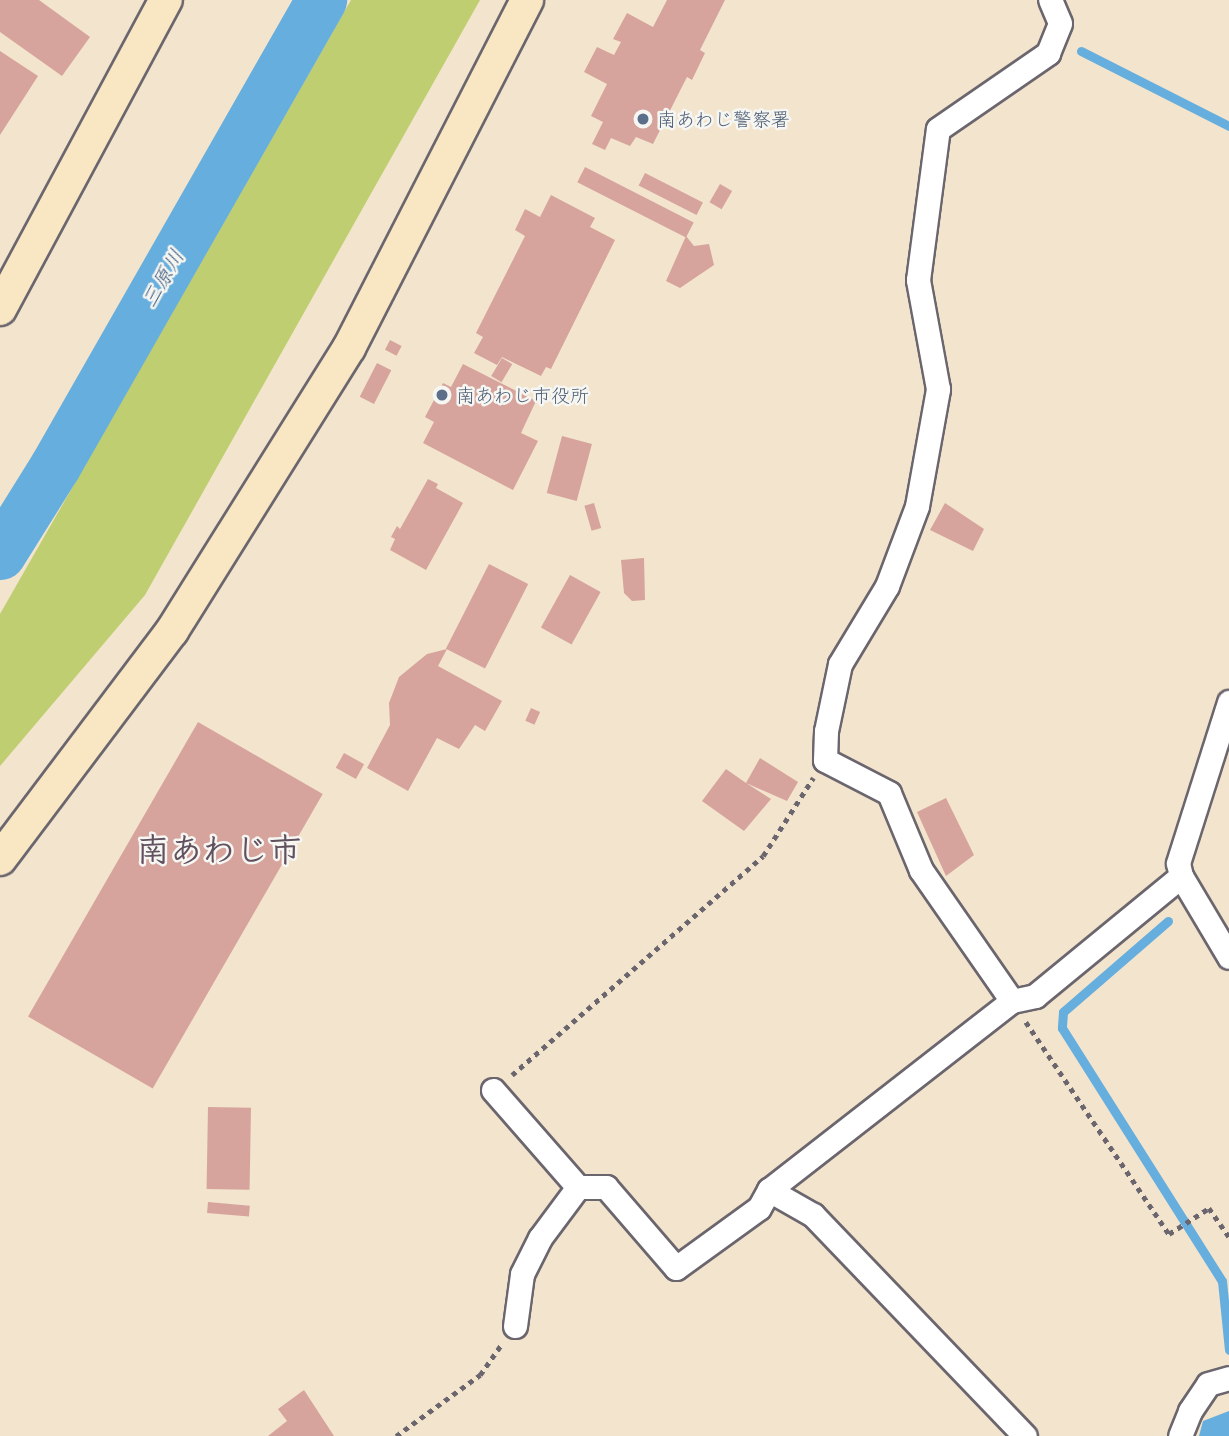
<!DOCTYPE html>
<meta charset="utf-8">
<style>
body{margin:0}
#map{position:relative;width:1229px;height:1436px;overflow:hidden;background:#f3e4cd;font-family:Mali,"Klee One",sans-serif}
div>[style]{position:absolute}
.green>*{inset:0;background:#bece70}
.water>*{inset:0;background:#66aedd}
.stream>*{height:9px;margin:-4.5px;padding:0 4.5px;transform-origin:4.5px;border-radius:4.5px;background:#66aedd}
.river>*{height:51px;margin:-25.5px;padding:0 25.5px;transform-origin:25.5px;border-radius:25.5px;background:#66aedd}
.building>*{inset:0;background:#d6a49c;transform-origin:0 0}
.path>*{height:4.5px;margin-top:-2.25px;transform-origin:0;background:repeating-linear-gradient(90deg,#6b666e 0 5px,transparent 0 10px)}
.roads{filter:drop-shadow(2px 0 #6b666e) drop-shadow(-2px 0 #6b666e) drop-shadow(0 2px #6b666e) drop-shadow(0 -2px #6b666e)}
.street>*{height:23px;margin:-11.5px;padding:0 11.5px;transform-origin:11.5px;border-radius:11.5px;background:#fff}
.secondary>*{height:32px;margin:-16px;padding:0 16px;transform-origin:16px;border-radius:16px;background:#f9e7c3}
.dots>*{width:19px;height:19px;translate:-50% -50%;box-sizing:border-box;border:4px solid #f6f6f2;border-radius:50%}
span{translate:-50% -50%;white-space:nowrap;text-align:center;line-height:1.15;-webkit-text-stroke:5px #f6f6f2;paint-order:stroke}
.service-label{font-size:19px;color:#4e5e75}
.left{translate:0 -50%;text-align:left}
.water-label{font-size:21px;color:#3d5a7c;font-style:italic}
.town-label{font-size:33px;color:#61505d;font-weight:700}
</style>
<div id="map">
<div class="green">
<div style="clip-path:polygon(351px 0,480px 0,145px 595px,0 766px,0 614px)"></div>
</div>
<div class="water">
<div style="clip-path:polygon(1229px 1411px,1229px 1436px,1199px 1436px,1203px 1421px)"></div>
</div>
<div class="stream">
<div style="left:1081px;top:51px;width:166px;rotate:26.9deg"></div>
<div style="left:1168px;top:921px;width:139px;rotate:139.1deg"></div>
<div style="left:1063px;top:1012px;width:16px;rotate:94deg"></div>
<div style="left:1062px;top:1028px;width:299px;rotate:57.7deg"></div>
<div style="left:1222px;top:1281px;width:69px;rotate:84.2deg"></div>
</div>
<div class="river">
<div style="left:0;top:554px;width:104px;rotate:-58deg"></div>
<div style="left:55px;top:466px;width:537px;rotate:-60.28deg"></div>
</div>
<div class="building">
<div style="clip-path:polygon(0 0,39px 0,90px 37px,62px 76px,0 32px)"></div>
<div style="clip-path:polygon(667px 0,725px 0,700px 50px,705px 53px,692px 80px,687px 77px,653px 144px,636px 137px,630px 146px,611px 138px,605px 150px,592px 144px,603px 122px,591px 116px,607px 84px,584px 72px,597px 47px,614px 55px,621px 42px,613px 39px,627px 13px,653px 27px)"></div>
<div style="clip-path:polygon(0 51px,38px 76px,0 135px)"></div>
<div style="left:585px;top:167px;width:122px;height:17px;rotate:27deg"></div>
<div style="left:645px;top:173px;width:65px;height:14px;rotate:27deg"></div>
<div style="left:720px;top:184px;width:14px;height:21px;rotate:30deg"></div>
<div style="clip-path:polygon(551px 195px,595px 218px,590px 227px,615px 240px,551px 369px,546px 367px,541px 376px,502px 357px,497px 365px,474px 353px,483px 337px,476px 333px,525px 236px,515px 230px,525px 209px,540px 217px)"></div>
<div style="clip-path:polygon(686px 236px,694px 246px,709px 244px,714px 265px,680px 288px,666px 281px)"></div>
<div style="left:390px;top:340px;width:13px;height:11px;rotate:27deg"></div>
<div style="left:502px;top:358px;width:12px;height:21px;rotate:31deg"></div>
<div style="left:377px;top:363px;width:16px;height:38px;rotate:27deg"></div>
<div style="clip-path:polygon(463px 364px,536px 401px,521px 433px,538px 441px,513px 490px,423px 443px,434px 422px,425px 417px,443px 383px,451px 387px)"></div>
<div style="left:562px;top:436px;width:31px;height:59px;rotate:15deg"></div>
<div style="clip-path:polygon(428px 479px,438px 484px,436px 488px,463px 503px,426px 570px,390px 550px,395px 539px,391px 537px,397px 526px,400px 529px)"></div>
<div style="left:594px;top:503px;width:26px;height:10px;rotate:74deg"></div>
<div style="clip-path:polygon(945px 503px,984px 529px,973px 551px,930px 530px)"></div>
<div style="clip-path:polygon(644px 558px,645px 600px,632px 601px,624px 593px,621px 560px)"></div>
<div style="left:489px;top:564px;width:44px;height:95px;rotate:27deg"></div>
<div style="left:570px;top:575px;width:35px;height:60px;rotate:29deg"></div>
<div style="clip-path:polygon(447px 649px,438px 666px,502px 701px,485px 731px,475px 725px,459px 749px,437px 738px,408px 791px,367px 768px,390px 725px,389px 703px,399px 677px,427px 654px)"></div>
<div style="left:531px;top:708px;width:10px;height:14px;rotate:24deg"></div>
<div style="left:198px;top:722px;width:144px;height:340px;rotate:30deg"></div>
<div style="left:344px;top:753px;width:23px;height:17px;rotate:29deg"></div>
<div style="clip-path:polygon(760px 758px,798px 782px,787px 801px,746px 783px,771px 799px,744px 831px,702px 801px,726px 769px,746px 783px)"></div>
<div style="clip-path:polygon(946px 798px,974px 855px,946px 876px,917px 812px)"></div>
<div style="left:208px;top:1107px;width:43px;height:82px;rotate:1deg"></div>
<div style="left:208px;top:1202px;width:42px;height:11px;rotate:5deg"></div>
<div style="clip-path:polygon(304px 1390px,334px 1436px,268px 1436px,287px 1421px,278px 1409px)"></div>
</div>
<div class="path">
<div style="left:1026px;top:1022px;width:256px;rotate:56deg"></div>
<div style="left:1169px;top:1234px;width:48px;rotate:-33deg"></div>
<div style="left:1209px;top:1208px;width:35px;rotate:55deg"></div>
<div style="left:512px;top:1075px;width:333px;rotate:-41.1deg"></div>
<div style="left:763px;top:856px;width:93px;rotate:-57.3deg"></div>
<div style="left:396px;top:1436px;width:104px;rotate:-36deg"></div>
<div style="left:480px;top:1375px;width:38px;rotate:-55deg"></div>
</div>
<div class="roads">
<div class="street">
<div style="left:1181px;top:876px;width:94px;rotate:59.3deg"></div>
<div style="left:1012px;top:1001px;width:160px;rotate:-124.8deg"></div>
<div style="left:921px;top:870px;width:83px;rotate:-112.6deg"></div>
<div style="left:889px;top:793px;width:72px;rotate:-152.7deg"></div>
<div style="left:825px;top:760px;width:29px;rotate:-88deg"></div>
<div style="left:826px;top:731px;width:68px;rotate:-78.2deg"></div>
<div style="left:840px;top:664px;width:91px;rotate:-58.9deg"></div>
<div style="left:887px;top:586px;width:85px;rotate:-69.4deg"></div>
<div style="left:917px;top:506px;width:119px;rotate:-79.8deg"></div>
<div style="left:938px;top:389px;width:111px;rotate:-100.4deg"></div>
<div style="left:918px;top:280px;width:152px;rotate:-82.5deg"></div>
<div style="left:938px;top:129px;width:134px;rotate:-34.6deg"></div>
<div style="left:1048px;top:53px;width:32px;rotate:-68deg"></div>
<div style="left:1060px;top:23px;width:25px;rotate:-113deg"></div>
<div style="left:493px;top:1090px;width:129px;rotate:48.8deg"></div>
<div style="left:578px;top:1187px;width:28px"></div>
<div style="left:606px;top:1187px;width:107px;rotate:49.2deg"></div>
<div style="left:676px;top:1268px;width:102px;rotate:-35.9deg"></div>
<div style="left:759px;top:1208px;width:21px;rotate:-61deg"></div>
<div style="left:769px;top:1190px;width:51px;rotate:29.6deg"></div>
<div style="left:813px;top:1215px;width:306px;rotate:46.2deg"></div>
<div style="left:769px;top:1190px;width:308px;rotate:-37.9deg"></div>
<div style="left:1012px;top:1001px;width:24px;rotate:-12deg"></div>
<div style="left:1035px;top:996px;width:189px;rotate:-39.4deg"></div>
<div style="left:1181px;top:876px;width:13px;rotate:-103deg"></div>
<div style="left:1178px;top:863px;width:169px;rotate:-72.4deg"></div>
<div style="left:515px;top:1326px;width:52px;rotate:-82.3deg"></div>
<div style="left:522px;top:1274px;width:40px;rotate:-63.4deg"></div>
<div style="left:540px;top:1238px;width:64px;rotate:-53.3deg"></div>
<div style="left:1180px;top:1436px;width:27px;rotate:-68deg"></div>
<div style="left:1190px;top:1411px;width:32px;rotate:-56deg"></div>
<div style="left:1208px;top:1384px;width:22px;rotate:-16deg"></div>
</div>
<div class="secondary">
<div style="left:0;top:309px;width:351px;rotate:-61.8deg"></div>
<div style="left:0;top:859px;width:286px;rotate:-53deg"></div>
<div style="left:172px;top:631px;width:334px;rotate:-58deg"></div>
<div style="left:349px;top:348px;width:391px;rotate:-62.9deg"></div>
</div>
</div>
<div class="dots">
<div style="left:643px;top:119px;background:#5c6f8a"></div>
<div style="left:442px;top:395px;background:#5c6f8a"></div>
</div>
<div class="service-label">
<span class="left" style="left:657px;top:119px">南あわじ警察署</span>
<span class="left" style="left:456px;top:395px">南あわじ市役所</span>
</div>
<div class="water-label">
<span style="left:162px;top:278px;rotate:-60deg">三原川</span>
</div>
<div class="town-label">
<span style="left:219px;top:848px">南あわじ市</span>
</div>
</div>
